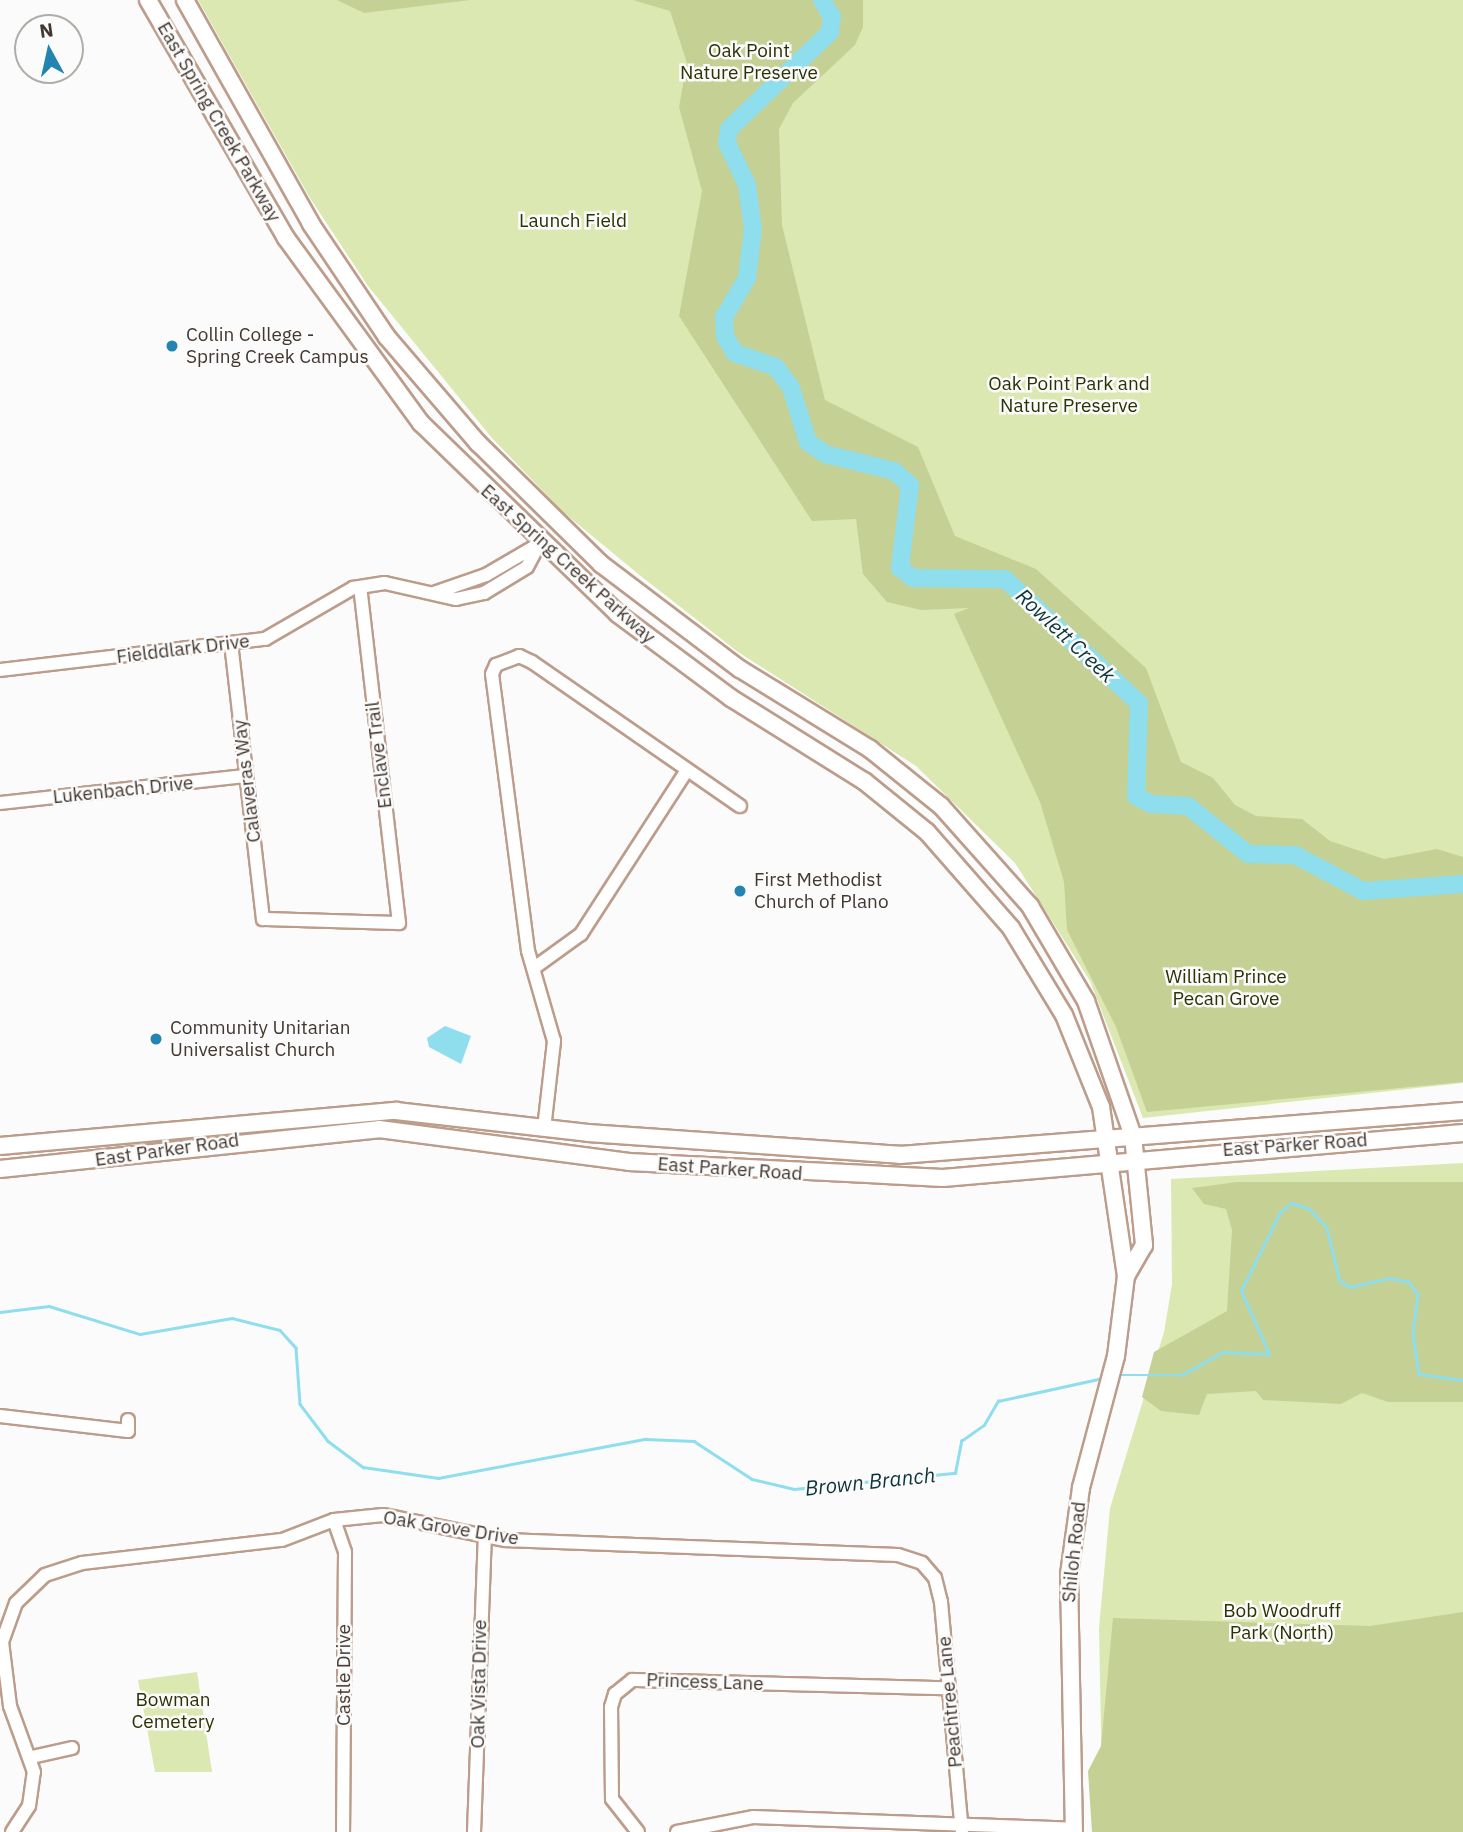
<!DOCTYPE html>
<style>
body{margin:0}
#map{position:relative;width:1463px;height:1832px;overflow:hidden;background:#fbfbfb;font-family:"IBM Plex Sans",sans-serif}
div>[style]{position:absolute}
.green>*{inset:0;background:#dce8b2}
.forest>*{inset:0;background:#c4d094}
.water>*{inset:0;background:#8edeee}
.stream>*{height:2.5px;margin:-1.25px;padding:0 1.25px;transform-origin:1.25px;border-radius:1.25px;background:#8edeee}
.river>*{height:18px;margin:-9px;padding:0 9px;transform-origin:9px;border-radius:9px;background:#8edeee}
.roads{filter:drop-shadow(2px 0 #bc9d8b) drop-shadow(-2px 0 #bc9d8b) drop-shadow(0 2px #bc9d8b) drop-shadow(0 -2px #bc9d8b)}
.minor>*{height:12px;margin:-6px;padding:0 6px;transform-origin:6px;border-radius:6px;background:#fff}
.major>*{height:16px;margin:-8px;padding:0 8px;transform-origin:8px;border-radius:8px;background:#fff}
.dots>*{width:19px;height:19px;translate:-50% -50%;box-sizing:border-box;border:4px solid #fbfbfb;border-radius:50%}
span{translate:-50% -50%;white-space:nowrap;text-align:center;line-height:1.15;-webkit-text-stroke:5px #fbfbfb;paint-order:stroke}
.park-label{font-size:19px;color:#2c3203}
.street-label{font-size:19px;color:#43372f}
.poi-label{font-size:19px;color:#43372f}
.left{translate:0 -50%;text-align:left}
.water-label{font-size:21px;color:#0d343b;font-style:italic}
.north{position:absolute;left:14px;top:14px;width:70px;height:70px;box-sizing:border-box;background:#fbfbfb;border:2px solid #b1ada9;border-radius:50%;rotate:352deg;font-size:19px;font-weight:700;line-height:28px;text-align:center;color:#43372f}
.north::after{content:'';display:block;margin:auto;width:24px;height:32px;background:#2384af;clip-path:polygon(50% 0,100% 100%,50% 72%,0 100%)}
</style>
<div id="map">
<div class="green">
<div style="clip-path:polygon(198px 0,1463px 0,1463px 1083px,1143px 1118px,1090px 981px,1015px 863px,916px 766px,738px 652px,642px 577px,563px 512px,492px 438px,368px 286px,310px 198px)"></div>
<div style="clip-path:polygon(1463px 1163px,1463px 1832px,1103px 1832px,1099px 1628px,1110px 1508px,1164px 1332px,1172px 1284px,1171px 1179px)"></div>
<div style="clip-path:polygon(197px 1672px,212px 1772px,155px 1772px,138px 1680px)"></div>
</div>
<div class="forest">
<div style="clip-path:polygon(337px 0,470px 0,364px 13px)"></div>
<div style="clip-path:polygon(633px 0,863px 0,863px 27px,855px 45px,793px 103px,779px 129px,782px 225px,825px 400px,918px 447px,955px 536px,1036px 569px,1146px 668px,1181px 762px,1213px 778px,1235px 805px,1256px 816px,1302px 819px,1330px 841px,1384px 859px,1437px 849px,1463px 857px,1463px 1082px,1147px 1112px,1116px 1027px,1067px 930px,1064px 882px,1040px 802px,954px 614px,969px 608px,921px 610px,887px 602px,863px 574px,856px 519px,812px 521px,679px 316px,702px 191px,679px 107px,687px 63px,670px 11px)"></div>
<div style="clip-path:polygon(1237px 1182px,1463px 1182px,1463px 1402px,1388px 1402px,1362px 1393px,1341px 1404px,1263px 1400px,1256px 1391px,1207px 1394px,1199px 1415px,1161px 1411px,1142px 1397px,1154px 1352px,1227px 1311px,1232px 1230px,1226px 1209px,1204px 1204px,1192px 1188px)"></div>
<div style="clip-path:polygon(1463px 1612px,1463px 1832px,1092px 1832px,1088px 1771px,1101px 1746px,1113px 1618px,1370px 1626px)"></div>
</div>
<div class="water">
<div style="clip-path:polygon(445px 1026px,471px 1036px,461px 1064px,429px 1047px,427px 1038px)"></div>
</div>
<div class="stream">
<div style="left:0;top:1312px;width:49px;rotate:-7deg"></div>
<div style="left:49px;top:1306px;width:95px;rotate:17.1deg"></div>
<div style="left:140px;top:1334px;width:93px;rotate:-9.9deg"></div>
<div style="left:232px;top:1318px;width:49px;rotate:14deg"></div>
<div style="left:280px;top:1330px;width:24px;rotate:48deg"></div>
<div style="left:296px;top:1348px;width:56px;rotate:85.9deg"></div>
<div style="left:300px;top:1404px;width:46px;rotate:52.9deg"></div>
<div style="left:328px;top:1441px;width:44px;rotate:36.6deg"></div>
<div style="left:363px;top:1467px;width:76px;rotate:8.3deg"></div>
<div style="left:438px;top:1478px;width:211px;rotate:-10.7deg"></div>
<div style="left:645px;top:1439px;width:49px;rotate:2.3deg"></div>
<div style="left:694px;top:1441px;width:69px;rotate:33.2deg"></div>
<div style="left:752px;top:1479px;width:43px;rotate:13.4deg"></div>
<div style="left:794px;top:1489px;width:162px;rotate:-5.7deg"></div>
<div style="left:955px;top:1473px;width:33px;rotate:-79deg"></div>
<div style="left:961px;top:1441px;width:28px;rotate:-35deg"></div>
<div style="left:984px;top:1425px;width:28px;rotate:-60deg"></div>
<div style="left:998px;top:1401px;width:107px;rotate:-12.4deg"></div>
<div style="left:1117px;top:1375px;width:64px"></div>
<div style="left:1181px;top:1375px;width:48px;rotate:-28.7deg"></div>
<div style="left:1223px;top:1352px;width:46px;rotate:2.5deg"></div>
<div style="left:1269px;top:1354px;width:69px;rotate:-114deg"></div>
<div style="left:1241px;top:1291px;width:88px;rotate:-63.7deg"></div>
<div style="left:1280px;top:1212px;width:15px;rotate:-37deg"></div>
<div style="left:1292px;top:1203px;width:19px;rotate:18deg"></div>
<div style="left:1310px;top:1209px;width:25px;rotate:48deg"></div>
<div style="left:1327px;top:1228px;width:55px;rotate:76.2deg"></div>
<div style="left:1340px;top:1281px;width:12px;rotate:31deg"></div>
<div style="left:1350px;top:1287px;width:41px;rotate:-12.7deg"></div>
<div style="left:1390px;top:1278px;width:19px;rotate:12deg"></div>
<div style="left:1409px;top:1282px;width:15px;rotate:53deg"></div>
<div style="left:1418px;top:1294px;width:40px;rotate:97.1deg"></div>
<div style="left:1413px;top:1334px;width:40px;rotate:81.5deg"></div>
<div style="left:1419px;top:1374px;width:44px;rotate:7.8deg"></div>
</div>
<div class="river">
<div style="left:822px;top:0;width:20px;rotate:60deg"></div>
<div style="left:832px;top:17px;width:15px;rotate:98deg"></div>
<div style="left:830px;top:32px;width:140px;rotate:136.2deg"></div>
<div style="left:729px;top:129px;width:14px;rotate:98deg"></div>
<div style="left:727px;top:143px;width:47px;rotate:64.5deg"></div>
<div style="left:747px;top:185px;width:44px;rotate:82.2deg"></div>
<div style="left:753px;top:229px;width:49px;rotate:97deg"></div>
<div style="left:747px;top:278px;width:45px;rotate:120.5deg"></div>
<div style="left:724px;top:317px;width:19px;rotate:87deg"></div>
<div style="left:725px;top:336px;width:20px;rotate:60deg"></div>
<div style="left:735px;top:353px;width:43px;rotate:18.9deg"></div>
<div style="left:776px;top:367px;width:26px;rotate:54deg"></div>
<div style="left:791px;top:388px;width:57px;rotate:72.5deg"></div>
<div style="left:808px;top:442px;width:21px;rotate:35deg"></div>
<div style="left:825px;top:454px;width:71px;rotate:13.8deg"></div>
<div style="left:894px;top:471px;width:21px;rotate:41deg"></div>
<div style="left:910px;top:485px;width:84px;rotate:96.9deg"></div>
<div style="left:900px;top:568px;width:16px;rotate:38deg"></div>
<div style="left:913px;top:578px;width:92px;rotate:0.6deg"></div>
<div style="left:1005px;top:579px;width:183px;rotate:42.8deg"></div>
<div style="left:1139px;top:703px;width:93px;rotate:91.8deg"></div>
<div style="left:1136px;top:796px;width:17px;rotate:28deg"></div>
<div style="left:1151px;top:804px;width:37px;rotate:3deg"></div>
<div style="left:1188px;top:806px;width:77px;rotate:38.7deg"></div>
<div style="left:1248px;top:854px;width:47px;rotate:1.2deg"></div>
<div style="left:1295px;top:855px;width:77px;rotate:27.9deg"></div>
<div style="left:1363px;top:891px;width:100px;rotate:-4deg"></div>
</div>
<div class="roads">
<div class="minor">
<div style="left:434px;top:593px;width:55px;rotate:-19.1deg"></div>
<div style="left:486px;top:575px;width:61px;rotate:-30.3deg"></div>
<div style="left:231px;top:643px;width:278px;rotate:83.4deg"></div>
<div style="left:263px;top:919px;width:136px;rotate:1.7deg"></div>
<div style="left:399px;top:923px;width:337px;rotate:-96.6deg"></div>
<div style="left:0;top:670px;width:267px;rotate:-6.7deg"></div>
<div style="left:265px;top:639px;width:102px;rotate:-30.1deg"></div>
<div style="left:353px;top:588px;width:32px;rotate:-9deg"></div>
<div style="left:385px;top:583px;width:73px;rotate:12.7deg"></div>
<div style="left:456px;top:599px;width:29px;rotate:-12deg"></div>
<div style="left:484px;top:593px;width:50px;rotate:-31.2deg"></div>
<div style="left:527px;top:567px;width:26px;rotate:-62deg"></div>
<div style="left:0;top:803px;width:247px;rotate:-6.3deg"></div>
<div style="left:534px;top:968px;width:58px;rotate:-35.9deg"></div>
<div style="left:581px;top:934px;width:192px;rotate:-57.1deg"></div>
<div style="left:544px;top:1129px;width:89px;rotate:-83.5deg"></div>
<div style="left:554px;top:1041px;width:94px;rotate:-106.1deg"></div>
<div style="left:528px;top:951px;width:279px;rotate:-97.4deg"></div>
<div style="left:492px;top:674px;width:10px;rotate:-66deg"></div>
<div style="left:496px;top:665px;width:25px;rotate:-21deg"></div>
<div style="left:519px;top:656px;width:14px;rotate:25deg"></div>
<div style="left:532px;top:662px;width:253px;rotate:34.7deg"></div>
<div style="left:0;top:1416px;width:129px;rotate:6.7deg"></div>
<div style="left:128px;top:1431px;width:11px;rotate:-90deg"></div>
<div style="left:334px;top:1520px;width:34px;rotate:71deg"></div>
<div style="left:345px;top:1552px;width:280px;rotate:90.4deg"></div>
<div style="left:32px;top:1757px;width:41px;rotate:-12.7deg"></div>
<div style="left:12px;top:1832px;width:31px;rotate:-57deg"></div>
<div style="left:29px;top:1806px;width:34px;rotate:-82deg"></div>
<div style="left:34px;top:1772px;width:70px;rotate:-110deg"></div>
<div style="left:10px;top:1706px;width:64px;rotate:-97.1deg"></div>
<div style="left:2px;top:1642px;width:41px;rotate:-70.3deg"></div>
<div style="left:16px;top:1603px;width:40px;rotate:-44deg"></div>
<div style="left:45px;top:1575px;width:39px;rotate:-18deg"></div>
<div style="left:82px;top:1563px;width:201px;rotate:-6.6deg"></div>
<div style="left:282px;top:1540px;width:56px;rotate:-21deg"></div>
<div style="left:334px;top:1520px;width:49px;rotate:-5.8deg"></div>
<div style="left:383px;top:1515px;width:125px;rotate:11.6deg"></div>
<div style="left:505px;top:1540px;width:393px;rotate:2.2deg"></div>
<div style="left:898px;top:1555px;width:25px;rotate:18deg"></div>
<div style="left:922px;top:1563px;width:20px;rotate:49deg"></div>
<div style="left:935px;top:1578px;width:25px;rotate:76deg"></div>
<div style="left:941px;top:1602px;width:231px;rotate:84.8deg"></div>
<div style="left:474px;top:1832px;width:295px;rotate:-87.9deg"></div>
<div style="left:638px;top:1832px;width:42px;rotate:-128.2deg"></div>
<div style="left:612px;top:1799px;width:92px;rotate:-90.6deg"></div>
<div style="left:611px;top:1707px;width:14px;rotate:-73deg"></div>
<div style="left:615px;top:1694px;width:22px;rotate:-39deg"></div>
<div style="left:632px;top:1680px;width:316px;rotate:1.5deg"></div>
<div style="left:677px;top:1832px;width:77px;rotate:-11.2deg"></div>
<div style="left:753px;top:1817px;width:321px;rotate:2.1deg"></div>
</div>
<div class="major">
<div style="left:148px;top:0;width:275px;rotate:59.9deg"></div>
<div style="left:286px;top:238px;width:229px;rotate:53.9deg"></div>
<div style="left:421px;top:423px;width:274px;rotate:44.1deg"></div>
<div style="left:618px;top:614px;width:141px;rotate:36.6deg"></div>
<div style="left:731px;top:698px;width:157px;rotate:32deg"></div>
<div style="left:864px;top:781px;width:81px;rotate:39deg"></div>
<div style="left:927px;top:832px;width:128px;rotate:48.8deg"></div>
<div style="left:1011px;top:928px;width:102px;rotate:58.7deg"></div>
<div style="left:1064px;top:1015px;width:99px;rotate:68.1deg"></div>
<div style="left:1101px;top:1107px;width:171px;rotate:81.6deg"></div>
<div style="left:1126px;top:1276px;width:81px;rotate:97.1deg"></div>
<div style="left:1116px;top:1356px;width:137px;rotate:104.9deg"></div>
<div style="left:1081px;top:1488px;width:88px;rotate:97.9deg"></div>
<div style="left:1069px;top:1575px;width:257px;rotate:88.9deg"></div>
<div style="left:185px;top:0;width:257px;rotate:60.6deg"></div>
<div style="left:311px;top:224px;width:136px;rotate:56.1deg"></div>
<div style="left:387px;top:337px;width:140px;rotate:49.4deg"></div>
<div style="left:478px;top:443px;width:173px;rotate:44.5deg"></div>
<div style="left:601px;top:564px;width:174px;rotate:37.1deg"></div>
<div style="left:740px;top:669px;width:153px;rotate:31.6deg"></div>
<div style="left:870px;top:749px;width:91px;rotate:38.8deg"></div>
<div style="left:941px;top:806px;width:134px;rotate:48.3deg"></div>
<div style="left:1030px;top:906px;width:110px;rotate:59.5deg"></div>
<div style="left:1086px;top:1001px;width:143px;rotate:70.8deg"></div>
<div style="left:1133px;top:1136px;width:110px;rotate:84.2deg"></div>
<div style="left:1144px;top:1245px;width:36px;rotate:120deg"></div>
<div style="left:0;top:1146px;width:398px;rotate:-5.1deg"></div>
<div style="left:396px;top:1111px;width:193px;rotate:6.5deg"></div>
<div style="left:588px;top:1133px;width:313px;rotate:4deg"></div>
<div style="left:900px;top:1155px;width:565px;rotate:-4.47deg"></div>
<div style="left:0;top:1169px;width:381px;rotate:-6deg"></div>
<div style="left:379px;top:1129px;width:252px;rotate:7.5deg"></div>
<div style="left:629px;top:1162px;width:314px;rotate:2.9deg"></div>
<div style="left:943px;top:1178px;width:522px;rotate:-4.95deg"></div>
</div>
</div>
<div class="dots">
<div style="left:172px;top:346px;background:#2384af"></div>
<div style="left:740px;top:891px;background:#2384af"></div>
<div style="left:156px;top:1039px;background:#2384af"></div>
</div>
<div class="park-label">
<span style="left:749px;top:62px">Oak Point<br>Nature Preserve</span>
<span style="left:573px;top:221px">Launch Field</span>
<span style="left:1069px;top:395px">Oak Point Park and<br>Nature Preserve</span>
<span style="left:1226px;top:988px">William Prince<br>Pecan Grove</span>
<span style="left:1282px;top:1622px">Bob Woodruff<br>Park (North)</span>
<span style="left:173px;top:1711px">Bowman<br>Cemetery</span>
</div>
<div class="street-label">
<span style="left:219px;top:122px;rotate:60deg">East Spring Creek Parkway</span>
<span style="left:568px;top:564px;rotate:42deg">East Spring Creek Parkway</span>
<span style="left:183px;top:649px;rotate:-7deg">Fielddlark Drive</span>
<span style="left:379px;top:755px;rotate:-97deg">Enclave Trail</span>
<span style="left:247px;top:781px;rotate:-97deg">Calaveras Way</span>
<span style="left:123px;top:790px;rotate:-6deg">Lukenbach Drive</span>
<span style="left:1295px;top:1145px;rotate:-4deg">East Parker Road</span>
<span style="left:167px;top:1150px;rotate:-8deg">East Parker Road</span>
<span style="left:730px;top:1169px;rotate:4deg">East Parker Road</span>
<span style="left:451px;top:1528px;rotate:9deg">Oak Grove Drive</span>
<span style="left:1074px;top:1552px;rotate:-84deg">Shiloh Road</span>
<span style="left:344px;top:1675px;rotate:-90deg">Castle Drive</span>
<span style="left:705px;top:1682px;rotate:2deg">Princess Lane</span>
<span style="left:479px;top:1684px;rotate:-89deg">Oak Vista Drive</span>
<span style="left:950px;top:1702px;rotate:-95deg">Peachtree Lane</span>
</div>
<div class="poi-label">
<span class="left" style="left:186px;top:346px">Collin College -<br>Spring Creek Campus</span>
<span class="left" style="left:754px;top:891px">First Methodist<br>Church of Plano</span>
<span class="left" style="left:170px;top:1039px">Community Unitarian<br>Universalist Church</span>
</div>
<div class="water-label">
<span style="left:1066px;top:635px;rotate:43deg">Rowlett Creek</span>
<span style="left:870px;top:1481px;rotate:-6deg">Brown Branch</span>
</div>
<div class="north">N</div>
</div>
